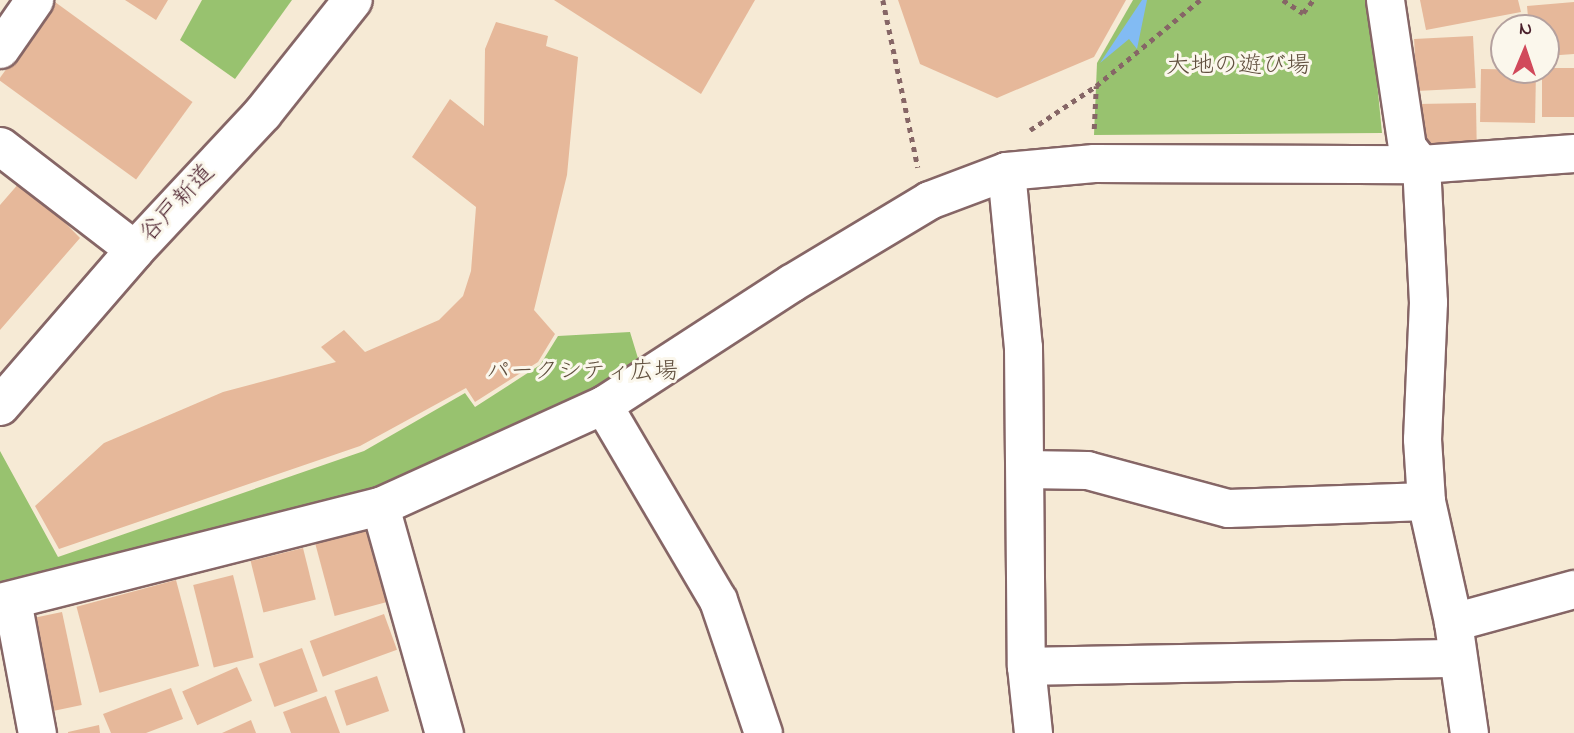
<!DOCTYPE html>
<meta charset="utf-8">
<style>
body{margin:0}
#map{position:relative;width:1574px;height:733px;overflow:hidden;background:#f6ead5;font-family:"Indie Flower","Klee One",sans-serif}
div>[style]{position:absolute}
.green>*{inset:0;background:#98c26f}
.water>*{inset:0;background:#82bbf3}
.building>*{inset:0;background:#e6b89a;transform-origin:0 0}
.path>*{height:4.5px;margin-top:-2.25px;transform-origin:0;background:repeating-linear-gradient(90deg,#866666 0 5px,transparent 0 10px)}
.roads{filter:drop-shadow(2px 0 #866666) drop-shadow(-2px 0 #866666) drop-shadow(0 2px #866666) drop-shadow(0 -2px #866666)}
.minor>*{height:37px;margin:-18.5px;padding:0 18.5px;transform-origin:18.5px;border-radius:18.5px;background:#fff}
.major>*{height:38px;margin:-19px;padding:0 19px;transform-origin:19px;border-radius:19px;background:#fff}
span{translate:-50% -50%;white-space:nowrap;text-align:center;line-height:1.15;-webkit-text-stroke:6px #fbf7ec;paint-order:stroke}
.park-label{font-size:24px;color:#61503f}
.street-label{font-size:24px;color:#4a1f2b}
.north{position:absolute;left:1490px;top:14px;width:70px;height:70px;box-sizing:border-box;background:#fbf7ec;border:2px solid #b4a19f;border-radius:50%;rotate:2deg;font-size:19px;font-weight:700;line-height:28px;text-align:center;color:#4a1f2b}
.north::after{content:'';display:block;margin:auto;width:24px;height:32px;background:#d1495b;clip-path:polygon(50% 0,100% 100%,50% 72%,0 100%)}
</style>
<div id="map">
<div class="green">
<div style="clip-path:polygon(202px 0,292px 0,235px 79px,180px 40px)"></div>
<div style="clip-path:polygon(1133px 0,1369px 0,1382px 133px,1094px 135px,1097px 63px)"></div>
<div style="clip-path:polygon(630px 332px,644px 378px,380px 506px,0 602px,0 451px,58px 557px,364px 451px,465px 393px,475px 407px,540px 365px,558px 336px)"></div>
</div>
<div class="water">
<div style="clip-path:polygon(1142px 0,1147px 0,1137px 49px,1129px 39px,1100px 63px)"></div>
</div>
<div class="building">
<div style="clip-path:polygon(125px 0,168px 0,156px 20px)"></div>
<div style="clip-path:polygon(554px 0,755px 0,701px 94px)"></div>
<div style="clip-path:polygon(898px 0,1126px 0,1094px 57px,997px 98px,920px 64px)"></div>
<div style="clip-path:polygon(1420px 0,1518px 0,1521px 12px,1426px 30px)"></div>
<div style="left:55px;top:2px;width:170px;height:96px;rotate:36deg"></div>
<div style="clip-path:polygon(1574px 2px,1574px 54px,1546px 56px,1546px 28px,1529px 28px,1527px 6px)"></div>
<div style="clip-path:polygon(496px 22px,548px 36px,546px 46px,578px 57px,567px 175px,534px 310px,555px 334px,538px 362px,475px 402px,466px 388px,360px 446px,59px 549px,35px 506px,104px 443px,223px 392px,336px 362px,321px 347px,344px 330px,365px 352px,439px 320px,463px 296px,471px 271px,476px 207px,412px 157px,450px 99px,484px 126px,485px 49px)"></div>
<div style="left:1473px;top:36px;width:52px;height:59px;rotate:87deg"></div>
<div style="left:1574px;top:68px;width:49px;height:32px;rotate:90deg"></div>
<div style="left:1481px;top:69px;width:55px;height:53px;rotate:1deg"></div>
<div style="left:1476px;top:103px;width:42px;height:59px;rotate:89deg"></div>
<div style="clip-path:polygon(20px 182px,26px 190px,30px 187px,80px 238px,0 330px,0 205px)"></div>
<div style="left:369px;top:524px;width:80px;height:57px;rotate:75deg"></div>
<div style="left:303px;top:548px;width:53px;height:54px;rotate:76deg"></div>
<div style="left:233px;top:575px;width:85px;height:41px;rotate:76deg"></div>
<div style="left:176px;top:580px;width:89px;height:103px;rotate:75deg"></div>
<div style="left:62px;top:612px;width:95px;height:33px;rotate:78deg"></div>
<div style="left:384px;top:614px;width:38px;height:79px;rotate:70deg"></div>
<div style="left:302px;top:648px;width:46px;height:46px;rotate:70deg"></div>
<div style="left:237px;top:667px;width:37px;height:60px;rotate:66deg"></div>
<div style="left:377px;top:676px;width:37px;height:45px;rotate:71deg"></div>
<div style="clip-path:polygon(171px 688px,183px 719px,146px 733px,111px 733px,103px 714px)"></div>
<div style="clip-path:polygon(326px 696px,340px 733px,291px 733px,283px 712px)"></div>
<div style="clip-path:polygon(251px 720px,256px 733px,222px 733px)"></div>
<div style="clip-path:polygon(99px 725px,100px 733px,68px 733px,68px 732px)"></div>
</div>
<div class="path">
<div style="left:883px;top:0;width:171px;rotate:78.2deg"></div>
<div style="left:1283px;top:0;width:24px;rotate:33deg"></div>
<div style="left:1303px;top:13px;width:16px;rotate:-52deg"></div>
<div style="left:1094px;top:129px;width:43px;rotate:-87.3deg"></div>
<div style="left:1096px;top:86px;width:135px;rotate:-39.6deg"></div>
<div style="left:1030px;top:130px;width:79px;rotate:-33.7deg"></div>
</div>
<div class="roads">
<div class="minor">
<div style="left:1385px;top:0;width:149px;rotate:81.5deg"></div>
<div style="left:1407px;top:147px;width:22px;rotate:51deg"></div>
<div style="left:1421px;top:164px;width:138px;rotate:87.1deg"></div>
<div style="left:1428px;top:302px;width:137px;rotate:92.5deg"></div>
<div style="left:1422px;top:439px;width:62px;rotate:86.3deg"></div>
<div style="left:1426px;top:501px;width:124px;rotate:77.4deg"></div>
<div style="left:1453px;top:622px;width:112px;rotate:81.8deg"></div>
<div style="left:0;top:49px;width:60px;rotate:-55.2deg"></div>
<div style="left:0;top:146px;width:170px;rotate:37.6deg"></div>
<div style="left:1006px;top:171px;width:177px;rotate:84.5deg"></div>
<div style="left:1023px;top:347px;width:319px;rotate:89.5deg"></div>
<div style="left:1026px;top:666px;width:67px;rotate:84deg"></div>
<div style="left:603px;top:405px;width:226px;rotate:59.5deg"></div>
<div style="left:718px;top:600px;width:140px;rotate:71.3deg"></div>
<div style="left:1025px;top:469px;width:62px;rotate:0.9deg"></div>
<div style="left:1087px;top:470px;width:146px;rotate:15.1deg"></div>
<div style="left:1228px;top:508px;width:198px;rotate:-2deg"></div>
<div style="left:380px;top:506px;width:236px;rotate:74.3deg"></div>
<div style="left:12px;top:600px;width:135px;rotate:79.4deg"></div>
<div style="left:0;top:602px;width:392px;rotate:-14.2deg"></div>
<div style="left:380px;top:506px;width:245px;rotate:-24.4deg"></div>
<div style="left:603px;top:405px;width:224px;rotate:-33deg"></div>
<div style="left:791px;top:283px;width:161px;rotate:-31deg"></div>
<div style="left:929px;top:200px;width:82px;rotate:-20.6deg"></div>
<div style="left:1006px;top:171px;width:88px;rotate:-5.2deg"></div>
<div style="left:1094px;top:163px;width:327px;rotate:0.2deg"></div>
<div style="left:1421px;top:164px;width:153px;rotate:-4.1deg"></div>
<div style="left:1453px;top:622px;width:125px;rotate:-15.3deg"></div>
<div style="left:1026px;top:666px;width:430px;rotate:-1.1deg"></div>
</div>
<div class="major">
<div style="left:0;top:406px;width:206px;rotate:-49.1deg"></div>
<div style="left:135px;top:250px;width:187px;rotate:-46.9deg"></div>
<div style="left:263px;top:113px;width:144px;rotate:-51.5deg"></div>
</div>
</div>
<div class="park-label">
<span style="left:1238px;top:67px">大地の遊び場</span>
<span style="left:582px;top:373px">パークシティ広場</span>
</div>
<div class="street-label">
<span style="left:178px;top:204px;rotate:-47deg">谷戸新道</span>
</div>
<div class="north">N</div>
</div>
